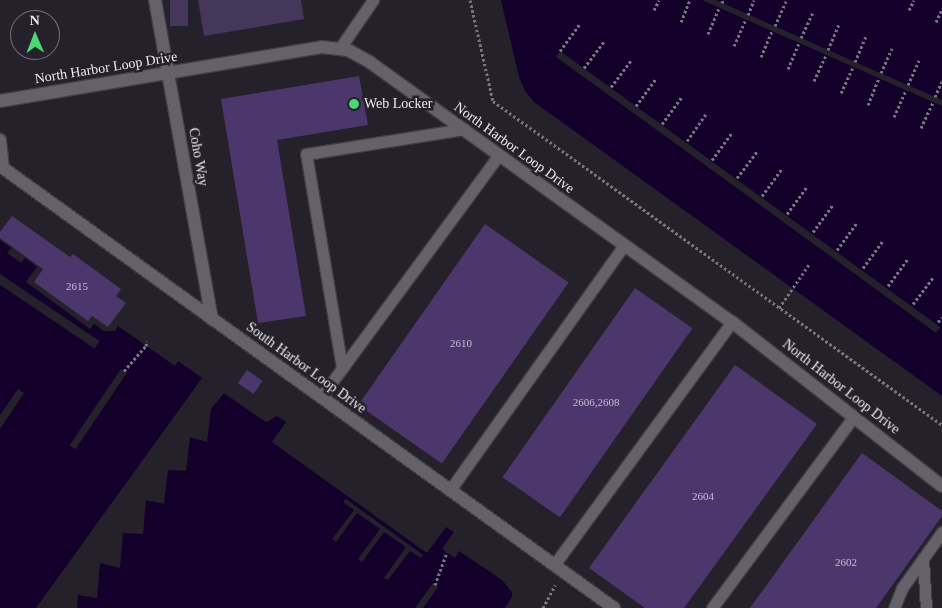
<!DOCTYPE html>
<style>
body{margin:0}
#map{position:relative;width:942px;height:608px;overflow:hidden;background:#25212b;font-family:Georgia,serif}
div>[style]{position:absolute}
.green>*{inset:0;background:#44375a;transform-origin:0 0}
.water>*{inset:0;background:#13002b}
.pier>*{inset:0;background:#25212b;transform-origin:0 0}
.building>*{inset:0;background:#4c376c;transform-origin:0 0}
.path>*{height:3px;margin-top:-1.5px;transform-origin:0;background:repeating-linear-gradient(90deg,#78757e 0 2.5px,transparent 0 5px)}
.roads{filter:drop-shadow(1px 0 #413d47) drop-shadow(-1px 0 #413d47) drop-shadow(0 1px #413d47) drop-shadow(0 -1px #413d47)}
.lane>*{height:11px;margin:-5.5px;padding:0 5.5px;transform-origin:5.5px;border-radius:5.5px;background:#646268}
.street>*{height:12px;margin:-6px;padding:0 6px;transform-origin:6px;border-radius:6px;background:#646268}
.dots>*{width:14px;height:14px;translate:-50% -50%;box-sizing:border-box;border:2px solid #25212b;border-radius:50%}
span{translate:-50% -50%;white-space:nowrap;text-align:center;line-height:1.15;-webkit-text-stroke:5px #25212b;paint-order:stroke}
.number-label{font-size:11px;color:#c4bdd0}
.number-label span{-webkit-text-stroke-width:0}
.street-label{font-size:14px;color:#eceaf1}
.poi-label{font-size:14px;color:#eceaf1}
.left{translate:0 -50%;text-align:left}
.north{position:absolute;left:10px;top:10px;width:50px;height:50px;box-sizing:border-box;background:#25212b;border:1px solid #75717a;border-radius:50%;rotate:359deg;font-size:14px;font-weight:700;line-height:20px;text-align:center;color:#eceaf1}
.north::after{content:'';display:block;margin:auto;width:18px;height:22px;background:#4dd676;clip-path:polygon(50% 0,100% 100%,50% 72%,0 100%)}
</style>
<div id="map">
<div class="green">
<div style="left:170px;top:0;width:18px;height:26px"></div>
<div style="clip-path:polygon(198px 0,301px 0,304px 19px,204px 36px)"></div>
</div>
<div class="water">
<div style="clip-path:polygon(501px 0,942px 0,942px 396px,534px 102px,525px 91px,519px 77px)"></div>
<div style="clip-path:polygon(0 240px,11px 248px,7px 253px,21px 263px,25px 258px,37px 267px,26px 282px,90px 329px,94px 324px,104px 331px,115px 331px,118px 326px,175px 366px,178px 361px,261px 419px,267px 422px,277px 416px,286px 422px,272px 442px,427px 553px,446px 527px,454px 532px,442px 549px,455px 558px,459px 551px,502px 580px,512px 592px,512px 597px,505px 608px,0 608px)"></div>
</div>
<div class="pier">
<div style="clip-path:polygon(702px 0,716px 0,855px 62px,942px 100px,942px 106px)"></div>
<div style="left:560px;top:51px;width:470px;height:7px;rotate:36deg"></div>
<div style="left:0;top:274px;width:120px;height:9px;rotate:34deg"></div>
<div style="left:121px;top:369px;width:7px;height:92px;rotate:34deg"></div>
<div style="clip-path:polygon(202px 378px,224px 393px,211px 409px,207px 442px,190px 437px,186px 471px,168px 470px,164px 504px,146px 500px,143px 534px,123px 533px,120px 568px,100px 563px,97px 598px,78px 595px,77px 608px,36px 608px)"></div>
<div style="clip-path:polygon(18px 389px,24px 393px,0 429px,0 415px)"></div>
<div style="clip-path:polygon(346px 499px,423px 555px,421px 558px,410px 551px,388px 580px,384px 578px,406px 547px,384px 532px,362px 562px,358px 559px,380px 529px,357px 513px,336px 542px,332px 539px,354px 510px,343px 502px)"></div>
<div style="clip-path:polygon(433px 583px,438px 587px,423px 608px,415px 608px)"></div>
</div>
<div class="building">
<div style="clip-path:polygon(359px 76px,368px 125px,277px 140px,306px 316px,258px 323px,221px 99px)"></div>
<div style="clip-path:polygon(12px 216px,70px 257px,73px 254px,121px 289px,116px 296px,126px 303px,108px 327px,92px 316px,88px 321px,34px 282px,43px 269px,0 238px,0 232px)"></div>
<div style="left:485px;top:224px;width:102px;height:221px;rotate:35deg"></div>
<div style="left:635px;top:288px;width:70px;height:231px;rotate:35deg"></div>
<div style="clip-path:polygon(735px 365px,817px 424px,684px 608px,645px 608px,589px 568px)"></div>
<div style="left:247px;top:370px;width:19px;height:16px;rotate:35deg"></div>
<div style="clip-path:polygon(862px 453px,942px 511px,942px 516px,876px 608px,750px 608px)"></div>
</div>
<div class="path">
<div style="left:470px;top:0;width:104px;rotate:77.2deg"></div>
<div style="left:493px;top:101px;width:554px;rotate:35.81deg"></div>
<div style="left:722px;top:3px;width:3px;rotate:-72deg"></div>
<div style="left:654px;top:10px;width:11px;rotate:-63deg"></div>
<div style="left:909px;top:10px;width:11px;rotate:-63deg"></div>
<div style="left:748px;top:15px;width:16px;rotate:-68deg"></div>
<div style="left:681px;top:22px;width:24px;rotate:-68deg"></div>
<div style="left:936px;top:22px;width:14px;rotate:-65deg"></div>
<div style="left:775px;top:26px;width:27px;rotate:-66deg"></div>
<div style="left:708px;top:34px;width:28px;rotate:-67deg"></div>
<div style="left:801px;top:38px;width:29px;rotate:-65deg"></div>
<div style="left:734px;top:46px;width:30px;rotate:-66deg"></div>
<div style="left:828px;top:50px;width:28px;rotate:-67deg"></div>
<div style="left:560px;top:51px;width:34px;rotate:-54deg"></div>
<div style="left:761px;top:57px;width:28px;rotate:-67deg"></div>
<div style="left:855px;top:62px;width:28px;rotate:-67deg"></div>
<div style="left:584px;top:68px;width:34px;rotate:-53deg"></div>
<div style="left:788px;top:69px;width:28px;rotate:-67deg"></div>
<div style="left:881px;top:73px;width:27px;rotate:-66deg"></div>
<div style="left:814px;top:81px;width:29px;rotate:-65deg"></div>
<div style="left:908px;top:85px;width:27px;rotate:-66deg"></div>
<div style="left:611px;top:87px;width:34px;rotate:-53deg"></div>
<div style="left:841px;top:93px;width:29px;rotate:-65deg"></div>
<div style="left:935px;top:97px;width:17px;rotate:-66deg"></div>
<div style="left:868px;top:105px;width:29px;rotate:-68deg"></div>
<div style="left:636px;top:106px;width:34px;rotate:-54deg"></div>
<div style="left:894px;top:117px;width:30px;rotate:-66deg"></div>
<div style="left:662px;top:124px;width:34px;rotate:-54deg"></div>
<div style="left:921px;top:128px;width:29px;rotate:-65deg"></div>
<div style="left:687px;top:141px;width:33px;rotate:-55deg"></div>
<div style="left:712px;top:160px;width:34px;rotate:-54deg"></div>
<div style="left:737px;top:178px;width:34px;rotate:-53deg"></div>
<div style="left:762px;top:196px;width:34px;rotate:-54deg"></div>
<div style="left:787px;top:214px;width:34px;rotate:-54deg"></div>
<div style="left:813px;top:232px;width:34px;rotate:-54deg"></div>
<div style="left:837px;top:250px;width:34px;rotate:-54deg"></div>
<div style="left:863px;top:268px;width:34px;rotate:-54deg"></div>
<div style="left:888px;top:286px;width:34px;rotate:-54deg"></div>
<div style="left:913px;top:304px;width:34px;rotate:-53deg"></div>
<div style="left:779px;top:308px;width:55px;rotate:-55.4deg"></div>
<div style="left:938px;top:322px;width:6px;rotate:-51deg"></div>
<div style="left:124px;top:371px;width:33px;rotate:-49deg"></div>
<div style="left:146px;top:346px;width:5px;rotate:-79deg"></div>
<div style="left:435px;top:585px;width:35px;rotate:-70deg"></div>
<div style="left:543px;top:608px;width:26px;rotate:-62deg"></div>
</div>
<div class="roads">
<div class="lane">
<div style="left:340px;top:48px;width:58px;rotate:-55.5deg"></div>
<div style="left:342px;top:368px;width:217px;rotate:-99.5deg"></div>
<div style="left:306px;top:154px;width:160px;rotate:-9deg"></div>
<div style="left:321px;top:397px;width:300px;rotate:-53.7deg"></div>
<div style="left:450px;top:490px;width:301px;rotate:-54.6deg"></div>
<div style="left:923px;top:559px;width:49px;rotate:86.5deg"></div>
<div style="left:554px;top:565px;width:301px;rotate:-53.8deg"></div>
<div style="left:712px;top:608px;width:239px;rotate:-53.5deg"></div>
<div style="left:894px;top:608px;width:22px;rotate:-68deg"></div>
<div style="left:902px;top:588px;width:69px;rotate:-54.5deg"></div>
</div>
<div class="street">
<div style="left:155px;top:0;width:324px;rotate:79.9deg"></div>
<div style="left:0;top:101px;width:326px;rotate:-9.5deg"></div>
<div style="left:322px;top:47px;width:26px;rotate:7deg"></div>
<div style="left:348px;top:50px;width:26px;rotate:29deg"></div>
<div style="left:371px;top:63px;width:444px;rotate:35.7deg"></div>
<div style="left:732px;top:322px;width:266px;rotate:38deg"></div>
<div style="left:0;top:140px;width:28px;rotate:84deg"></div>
<div style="left:3px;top:168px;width:753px;rotate:35.76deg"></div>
</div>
</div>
<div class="dots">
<div style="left:354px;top:104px;background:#4dd676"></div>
</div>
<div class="number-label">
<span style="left:77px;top:286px">2615</span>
<span style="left:461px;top:343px">2610</span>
<span style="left:596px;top:402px">2606,2608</span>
<span style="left:703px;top:496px">2604</span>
<span style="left:846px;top:562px">2602</span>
</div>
<div class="street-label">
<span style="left:106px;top:68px;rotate:-9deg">North Harbor Loop Drive</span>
<span style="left:514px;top:148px;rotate:36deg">North Harbor Loop Drive</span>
<span style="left:198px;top:157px;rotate:80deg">Coho Way</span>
<span style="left:306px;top:368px;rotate:36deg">South Harbor Loop Drive</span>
<span style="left:841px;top:387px;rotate:38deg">North Harbor Loop Drive</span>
</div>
<div class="poi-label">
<span class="left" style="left:364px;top:104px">Web Locker</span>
</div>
<div class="north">N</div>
</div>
